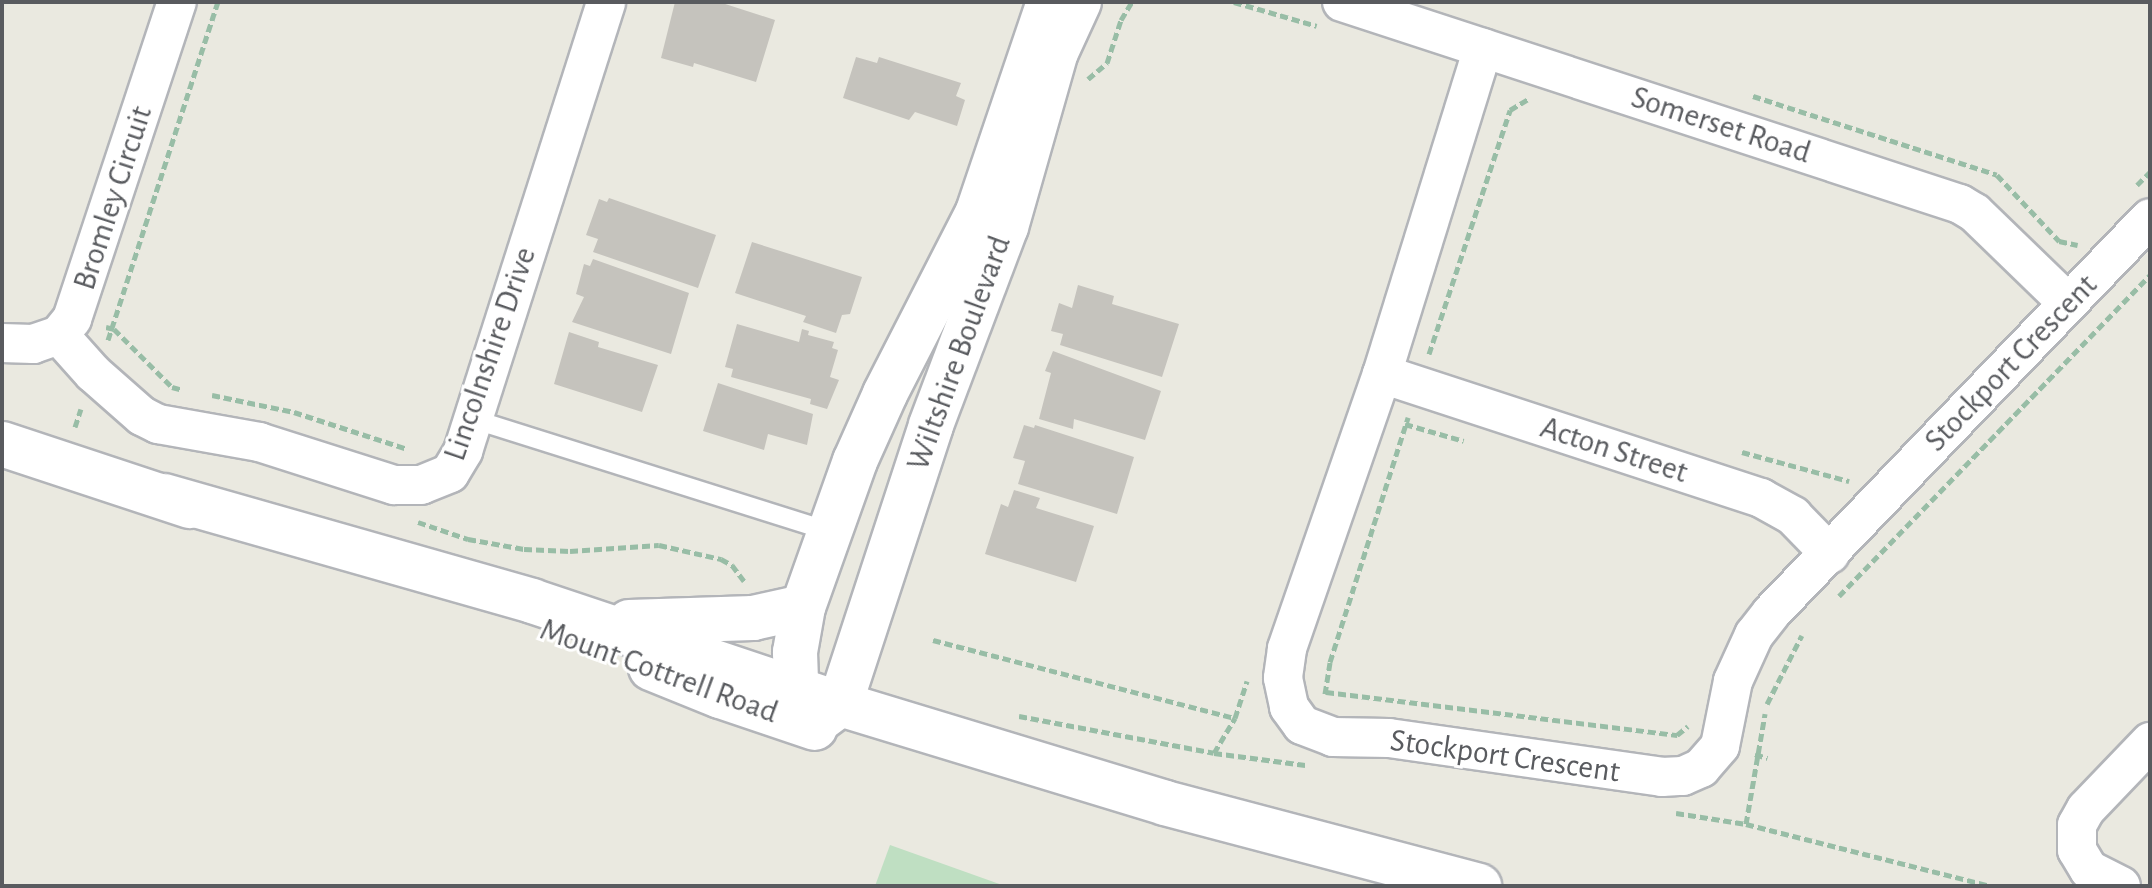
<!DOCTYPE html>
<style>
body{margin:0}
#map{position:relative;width:2152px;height:888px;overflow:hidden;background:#eae9e0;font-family:"Alegreya Sans",sans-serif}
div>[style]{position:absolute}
.green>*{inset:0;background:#bfdfc2}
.building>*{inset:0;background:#c5c3bd}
.path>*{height:5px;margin-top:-2.5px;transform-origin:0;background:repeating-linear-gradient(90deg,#98bda6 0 8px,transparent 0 12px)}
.roads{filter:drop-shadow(2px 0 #b3b5b9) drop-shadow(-2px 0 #b3b5b9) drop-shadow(0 2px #b3b5b9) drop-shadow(0 -2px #b3b5b9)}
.service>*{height:18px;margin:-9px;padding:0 9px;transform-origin:9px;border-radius:9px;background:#fff}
.minor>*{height:38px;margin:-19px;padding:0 19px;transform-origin:19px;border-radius:19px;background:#fff}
.tertiary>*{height:44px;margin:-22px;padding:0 22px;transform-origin:22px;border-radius:22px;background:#fff}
span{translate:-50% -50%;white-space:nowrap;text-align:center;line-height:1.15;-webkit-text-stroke:6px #fff;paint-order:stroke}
.street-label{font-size:32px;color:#595b5f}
.frame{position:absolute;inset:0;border:4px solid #595b5f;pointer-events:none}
</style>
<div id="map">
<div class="green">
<div style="clip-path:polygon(890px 845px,1005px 886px,875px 886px)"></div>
</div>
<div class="building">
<div style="clip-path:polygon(675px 2px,719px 2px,775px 20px,756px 82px,694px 63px,693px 67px,661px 58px)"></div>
<div style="clip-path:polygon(856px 57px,877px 63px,879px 57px,961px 83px,956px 96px,965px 100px,957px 126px,915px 112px,909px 120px,843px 98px)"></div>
<div style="clip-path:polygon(609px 198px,716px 235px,698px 288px,593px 252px,598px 239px,586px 235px,599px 199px,607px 202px)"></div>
<div style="clip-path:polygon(752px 242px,862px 277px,850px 314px,842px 315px,836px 333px,803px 322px,806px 316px,735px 293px)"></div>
<div style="clip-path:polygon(593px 259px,689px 293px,671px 354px,572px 322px,584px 297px,576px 294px,584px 264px,590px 266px)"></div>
<div style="clip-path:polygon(1078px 285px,1114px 296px,1112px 304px,1179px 324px,1162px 377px,1060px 345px,1063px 334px,1051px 331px,1059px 303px,1072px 308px)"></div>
<div style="clip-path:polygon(737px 324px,799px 342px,802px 329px,809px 331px,808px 335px,834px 342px,832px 348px,838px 350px,830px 377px,839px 380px,827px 409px,810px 404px,811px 399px,731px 377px,733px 369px,725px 367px)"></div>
<div style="clip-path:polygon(569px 332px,599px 342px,598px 347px,658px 365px,642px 412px,554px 384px)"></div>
<div style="clip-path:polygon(1053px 351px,1161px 391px,1145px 440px,1074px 419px,1073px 429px,1039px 419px,1051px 373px,1045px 371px)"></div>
<div style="clip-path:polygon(718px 383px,813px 414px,807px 445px,768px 434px,764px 450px,703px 431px)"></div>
<div style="clip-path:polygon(1024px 425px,1034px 428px,1035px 425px,1134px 457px,1117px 514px,1018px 484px,1025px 461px,1013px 458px)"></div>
<div style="clip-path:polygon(1014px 490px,1040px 498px,1036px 508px,1094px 526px,1076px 582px,985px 554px,1001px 504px,1008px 507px)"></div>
</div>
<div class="path">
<div style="left:1234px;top:2px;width:86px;rotate:16.1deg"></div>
<div style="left:1088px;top:79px;width:25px;rotate:-40deg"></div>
<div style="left:1107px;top:63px;width:45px;rotate:-72deg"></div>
<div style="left:1121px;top:20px;width:21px;rotate:-59deg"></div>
<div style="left:1753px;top:96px;width:256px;rotate:17.9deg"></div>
<div style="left:1997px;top:175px;width:91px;rotate:46.8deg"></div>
<div style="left:2059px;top:241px;width:19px;rotate:12deg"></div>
<div style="left:2137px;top:185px;width:18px;rotate:-45deg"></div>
<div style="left:106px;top:327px;width:8px;rotate:14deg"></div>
<div style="left:114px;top:329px;width:82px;rotate:45deg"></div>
<div style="left:172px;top:387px;width:11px;rotate:15deg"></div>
<div style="left:108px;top:340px;width:355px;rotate:-72deg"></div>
<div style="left:1429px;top:354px;width:257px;rotate:-71.6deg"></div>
<div style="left:1510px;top:110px;width:21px;rotate:-31deg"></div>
<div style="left:212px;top:395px;width:84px;rotate:11.7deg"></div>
<div style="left:294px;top:412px;width:119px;rotate:18.1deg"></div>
<div style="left:1405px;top:424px;width:61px;rotate:16.1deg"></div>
<div style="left:75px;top:427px;width:19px;rotate:-72deg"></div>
<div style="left:1742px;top:452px;width:111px;rotate:15.2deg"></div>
<div style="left:418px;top:522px;width:53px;rotate:18.8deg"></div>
<div style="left:468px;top:539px;width:57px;rotate:10.1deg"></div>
<div style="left:524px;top:549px;width:46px;rotate:2.5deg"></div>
<div style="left:570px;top:551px;width:89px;rotate:-3.9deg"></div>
<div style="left:659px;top:545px;width:64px;rotate:12.7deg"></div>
<div style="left:721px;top:559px;width:13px;rotate:29deg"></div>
<div style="left:732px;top:565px;width:20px;rotate:53deg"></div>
<div style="left:1839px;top:596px;width:447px;rotate:-45.9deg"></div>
<div style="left:933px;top:640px;width:312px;rotate:14.5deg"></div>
<div style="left:1235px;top:718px;width:39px;rotate:-72deg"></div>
<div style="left:1326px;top:692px;width:354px;rotate:7deg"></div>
<div style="left:1677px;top:735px;width:14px;rotate:-39deg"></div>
<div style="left:1325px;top:694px;width:32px;rotate:-81deg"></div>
<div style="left:1330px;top:662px;width:257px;rotate:-72.3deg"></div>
<div style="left:1767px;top:704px;width:77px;rotate:-63.1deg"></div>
<div style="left:1019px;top:716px;width:198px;rotate:10.7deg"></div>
<div style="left:1214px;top:753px;width:92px;rotate:7.5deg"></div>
<div style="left:1214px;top:753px;width:41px;rotate:-59deg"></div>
<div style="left:1755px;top:754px;width:13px;rotate:18deg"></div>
<div style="left:1676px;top:813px;width:71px;rotate:8.9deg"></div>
<div style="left:1746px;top:824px;width:253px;rotate:14.2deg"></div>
<div style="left:1746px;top:824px;width:112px;rotate:-80.2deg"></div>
</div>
<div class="roads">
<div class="service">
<div style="left:473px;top:419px;width:373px;rotate:17.5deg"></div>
</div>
<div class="minor">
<div style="left:1342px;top:2px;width:650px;rotate:18.1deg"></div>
<div style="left:1960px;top:204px;width:17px;rotate:31deg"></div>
<div style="left:1975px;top:213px;width:129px;rotate:44.1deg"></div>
<div style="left:1483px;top:48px;width:341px;rotate:107.2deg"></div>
<div style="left:1382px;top:374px;width:291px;rotate:109.1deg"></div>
<div style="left:1287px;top:649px;width:29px;rotate:98deg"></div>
<div style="left:1283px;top:678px;width:30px;rotate:78deg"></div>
<div style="left:1289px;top:707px;width:22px;rotate:54deg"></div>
<div style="left:1302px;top:725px;width:33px;rotate:21deg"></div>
<div style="left:1333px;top:737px;width:56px;rotate:1deg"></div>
<div style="left:1389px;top:738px;width:276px;rotate:8.1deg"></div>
<div style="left:1662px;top:777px;width:21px;rotate:-3deg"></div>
<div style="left:1683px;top:776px;width:20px;rotate:-24deg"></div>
<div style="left:1701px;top:768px;width:29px;rotate:-49deg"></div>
<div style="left:1720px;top:746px;width:66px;rotate:-78.7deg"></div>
<div style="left:1733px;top:681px;width:51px;rotate:-65.5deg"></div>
<div style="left:1754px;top:635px;width:28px;rotate:-52deg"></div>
<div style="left:1771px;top:613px;width:547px;rotate:-46.18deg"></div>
<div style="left:59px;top:335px;width:51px;rotate:48.2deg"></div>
<div style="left:93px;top:373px;width:65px;rotate:41.3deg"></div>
<div style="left:142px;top:416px;width:18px;rotate:27deg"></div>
<div style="left:158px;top:424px;width:103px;rotate:10.1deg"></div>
<div style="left:259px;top:442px;width:142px;rotate:17.7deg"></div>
<div style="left:394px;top:485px;width:27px"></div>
<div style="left:421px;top:485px;width:31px;rotate:-22deg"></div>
<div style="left:450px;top:473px;width:26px;rotate:-59deg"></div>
<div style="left:463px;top:451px;width:471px;rotate:-72.3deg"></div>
<div style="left:2px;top:343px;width:31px;rotate:2deg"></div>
<div style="left:33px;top:344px;width:28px;rotate:-19deg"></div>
<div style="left:59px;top:335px;width:21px;rotate:-51deg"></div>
<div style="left:72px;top:319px;width:334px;rotate:-71.7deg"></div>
<div style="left:1382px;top:374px;width:399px;rotate:18.1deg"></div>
<div style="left:1761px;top:498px;width:37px;rotate:29deg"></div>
<div style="left:1793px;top:516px;width:53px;rotate:45.8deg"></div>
<div style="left:2121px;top:886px;width:36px;rotate:-153deg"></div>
<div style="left:2089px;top:870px;width:23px;rotate:-121deg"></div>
<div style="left:2077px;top:850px;width:25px;rotate:-90deg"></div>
<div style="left:2077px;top:825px;width:18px;rotate:-61deg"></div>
<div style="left:2086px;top:809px;width:93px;rotate:-46.3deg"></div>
</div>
<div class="tertiary">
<div style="left:1049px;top:2px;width:222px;rotate:108.7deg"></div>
<div style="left:978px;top:212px;width:204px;rotate:117.1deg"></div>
<div style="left:885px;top:394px;width:73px;rotate:114.1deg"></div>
<div style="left:855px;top:461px;width:155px;rotate:109.6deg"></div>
<div style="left:803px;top:607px;width:46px;rotate:100.1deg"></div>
<div style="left:795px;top:652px;width:37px;rotate:88deg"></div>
<div style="left:796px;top:689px;width:40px;rotate:68deg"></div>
<div style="left:811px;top:726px;width:36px;rotate:-37deg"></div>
<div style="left:840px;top:704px;width:293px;rotate:-71.9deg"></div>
<div style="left:931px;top:425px;width:212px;rotate:-69.3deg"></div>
<div style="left:1006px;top:227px;width:182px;rotate:-74.1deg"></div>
<div style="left:1056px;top:52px;width:55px;rotate:-65.3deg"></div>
<div style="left:2px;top:444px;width:198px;rotate:18.3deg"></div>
<div style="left:164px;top:496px;width:383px;rotate:15.9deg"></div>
<div style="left:532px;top:601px;width:325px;rotate:18.5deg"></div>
<div style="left:840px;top:704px;width:340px;rotate:16.9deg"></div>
<div style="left:1165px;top:803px;width:325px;rotate:14.8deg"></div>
<div style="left:629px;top:622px;width:124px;rotate:-1.8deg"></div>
<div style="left:753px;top:618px;width:51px;rotate:-12.4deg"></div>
<div style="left:651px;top:668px;width:74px;rotate:22.1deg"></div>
<div style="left:720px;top:696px;width:100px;rotate:18.6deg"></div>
</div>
</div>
<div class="street-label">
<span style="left:1721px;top:125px;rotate:18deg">Somerset Road</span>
<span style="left:113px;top:198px;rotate:-72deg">Bromley Circuit</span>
<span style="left:959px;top:353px;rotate:-70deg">Wiltshire Boulevard</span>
<span style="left:490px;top:354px;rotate:-71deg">Lincolnshire Drive</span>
<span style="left:2011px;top:363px;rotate:-46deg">Stockport Crescent</span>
<span style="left:1614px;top:450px;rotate:18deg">Acton Street</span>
<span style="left:659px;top:671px;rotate:20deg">Mount Cottrell Road</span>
<span style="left:1505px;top:756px;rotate:8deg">Stockport Crescent</span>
</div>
<div class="frame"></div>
</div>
